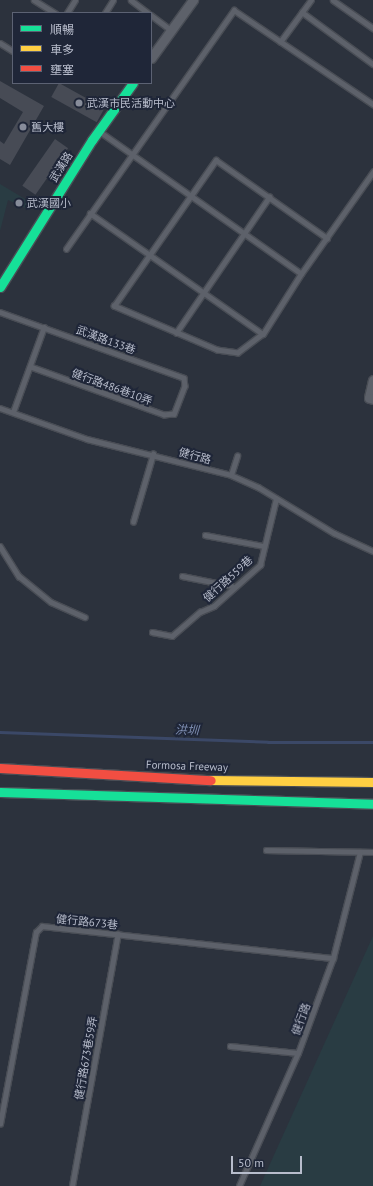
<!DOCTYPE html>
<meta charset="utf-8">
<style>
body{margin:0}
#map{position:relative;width:373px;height:1186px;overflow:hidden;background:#2c323d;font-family:"PT Sans","Noto Sans TC",sans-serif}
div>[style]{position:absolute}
.green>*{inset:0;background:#293c43}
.stream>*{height:3px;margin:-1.5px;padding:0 1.5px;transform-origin:1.5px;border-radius:1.5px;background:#3b4867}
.building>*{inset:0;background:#474b55;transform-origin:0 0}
.roads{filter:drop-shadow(1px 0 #494d55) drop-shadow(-1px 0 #494d55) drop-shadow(0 1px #494d55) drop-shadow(0 -1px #494d55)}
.lane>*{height:4.5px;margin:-2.25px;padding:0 2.25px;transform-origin:2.25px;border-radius:2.25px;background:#5d616a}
.street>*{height:9px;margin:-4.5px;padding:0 4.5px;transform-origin:4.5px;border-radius:4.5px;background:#5d616a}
.fast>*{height:9px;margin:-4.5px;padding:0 4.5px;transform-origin:4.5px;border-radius:4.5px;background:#16e098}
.slow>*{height:9px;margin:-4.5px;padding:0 4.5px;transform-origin:4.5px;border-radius:4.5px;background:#ffcf43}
.jam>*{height:9px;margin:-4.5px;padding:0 4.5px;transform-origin:4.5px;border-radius:4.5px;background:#f24e42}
.dots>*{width:11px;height:11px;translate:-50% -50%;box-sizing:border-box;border:2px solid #1f2638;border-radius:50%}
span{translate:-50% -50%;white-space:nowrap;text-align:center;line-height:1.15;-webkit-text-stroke:4px #1f2638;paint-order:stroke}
.poi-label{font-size:11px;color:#b8bdcc}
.left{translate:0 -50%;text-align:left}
.street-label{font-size:11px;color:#b8bdcc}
.water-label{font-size:12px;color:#7f8fb3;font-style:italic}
.legend{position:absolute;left:12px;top:12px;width:140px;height:72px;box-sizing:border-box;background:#1f2638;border:1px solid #5c6273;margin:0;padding:5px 7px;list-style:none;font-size:12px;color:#b8bdcc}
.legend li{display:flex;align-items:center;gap:8px;height:20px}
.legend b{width:20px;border:1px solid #5c6273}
.scale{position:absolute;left:231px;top:1156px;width:71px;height:18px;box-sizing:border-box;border:2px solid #b8bdcc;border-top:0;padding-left:5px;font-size:12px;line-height:14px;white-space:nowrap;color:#b8bdcc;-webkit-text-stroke:3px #1f2638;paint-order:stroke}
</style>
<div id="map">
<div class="green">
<div style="clip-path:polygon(0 184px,30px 202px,25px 208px,8px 200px,0 231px)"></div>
<div style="clip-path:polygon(373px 936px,373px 1186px,260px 1186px)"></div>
</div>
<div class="stream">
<div style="left:0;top:732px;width:268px;rotate:2.1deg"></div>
<div style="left:268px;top:742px;width:105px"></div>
</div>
<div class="building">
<div style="clip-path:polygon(0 81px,44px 106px,10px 165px,0 159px,0 141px,4px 144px,23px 112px,0 98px)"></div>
<div style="left:59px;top:83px;width:52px;height:16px;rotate:29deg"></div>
<div style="left:55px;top:139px;width:16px;height:57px;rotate:35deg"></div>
</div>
<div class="roads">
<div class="lane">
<div style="left:34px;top:0;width:25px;rotate:32deg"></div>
<div style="left:131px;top:0;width:21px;rotate:37deg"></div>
<div style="left:333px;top:0;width:49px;rotate:35deg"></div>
<div style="left:302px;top:12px;width:88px;rotate:36.2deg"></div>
<div style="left:67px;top:13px;width:15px;rotate:-58deg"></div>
<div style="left:105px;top:13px;width:15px;rotate:-58deg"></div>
<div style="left:151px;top:15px;width:25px;rotate:37deg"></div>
<div style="left:280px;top:42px;width:52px;rotate:-53.6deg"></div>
<div style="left:0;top:43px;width:15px;rotate:32deg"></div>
<div style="left:90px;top:213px;width:211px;rotate:35deg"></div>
<div style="left:263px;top:334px;width:71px;rotate:-57.7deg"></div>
<div style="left:301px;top:274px;width:246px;rotate:-144.8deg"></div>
<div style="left:66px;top:249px;width:292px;rotate:-54.9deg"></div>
<div style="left:234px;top:10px;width:168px;rotate:34.1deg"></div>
<div style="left:301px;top:274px;width:125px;rotate:-54.8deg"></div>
<div style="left:0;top:312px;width:195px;rotate:19.7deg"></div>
<div style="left:184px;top:378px;width:8px;rotate:83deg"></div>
<div style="left:185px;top:386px;width:30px;rotate:111deg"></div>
<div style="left:174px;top:414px;width:10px;rotate:174deg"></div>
<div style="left:164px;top:415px;width:141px;rotate:-160.2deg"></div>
<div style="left:176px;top:333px;width:165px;rotate:-55.6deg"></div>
<div style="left:263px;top:334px;width:31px;rotate:143deg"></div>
<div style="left:238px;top:353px;width:21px;rotate:-172deg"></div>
<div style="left:217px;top:350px;width:112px;rotate:-156.9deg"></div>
<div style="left:114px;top:306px;width:178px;rotate:-55.1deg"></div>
<div style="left:216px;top:160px;width:136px;rotate:35.1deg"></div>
<div style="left:0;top:408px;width:92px;rotate:19.6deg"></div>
<div style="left:87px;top:439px;width:148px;rotate:14deg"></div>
<div style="left:231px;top:475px;width:30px;rotate:24deg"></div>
<div style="left:258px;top:487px;width:89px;rotate:31.2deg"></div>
<div style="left:334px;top:533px;width:43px;rotate:24.8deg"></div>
<div style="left:13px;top:412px;width:90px;rotate:-70deg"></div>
<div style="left:231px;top:475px;width:20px;rotate:-72deg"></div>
<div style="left:133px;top:522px;width:71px;rotate:-73.6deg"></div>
<div style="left:205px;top:535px;width:60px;rotate:10.6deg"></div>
<div style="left:0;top:546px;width:36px;rotate:58deg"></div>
<div style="left:19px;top:576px;width:41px;rotate:39.1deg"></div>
<div style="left:51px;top:602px;width:37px;rotate:24deg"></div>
<div style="left:182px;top:576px;width:51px;rotate:11.3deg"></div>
<div style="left:152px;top:632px;width:20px;rotate:11deg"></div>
<div style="left:172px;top:636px;width:37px;rotate:-41deg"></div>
<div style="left:200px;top:612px;width:15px;rotate:-23deg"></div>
<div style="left:214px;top:606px;width:62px;rotate:-41.7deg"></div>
<div style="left:260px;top:565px;width:68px;rotate:-76.4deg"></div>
<div style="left:266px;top:850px;width:107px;rotate:1.1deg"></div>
<div style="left:230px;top:1046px;width:68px;rotate:5.9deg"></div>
<div style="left:0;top:1124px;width:195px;rotate:-79.4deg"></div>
<div style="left:36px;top:932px;width:8px;rotate:-45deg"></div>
<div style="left:42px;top:926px;width:293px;rotate:6.3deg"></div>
<div style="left:72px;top:1186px;width:256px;rotate:-79.7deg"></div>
<div style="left:239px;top:1186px;width:145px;rotate:-66.1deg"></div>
<div style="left:298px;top:1053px;width:101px;rotate:-69.8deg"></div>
<div style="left:333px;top:958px;width:109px;rotate:-75.7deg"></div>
</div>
<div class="street">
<div style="left:151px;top:58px;width:72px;rotate:-54.1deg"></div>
<div style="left:373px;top:380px;width:18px;rotate:103deg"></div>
<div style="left:369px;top:398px;width:4px;rotate:14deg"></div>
</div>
<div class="fast">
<div style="left:0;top:287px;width:173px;rotate:-58deg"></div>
<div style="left:92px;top:140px;width:70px;rotate:-54.3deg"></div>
<div style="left:0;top:792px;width:373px;rotate:1.8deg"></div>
</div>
<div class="slow">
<div style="left:211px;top:780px;width:162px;rotate:0.7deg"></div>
</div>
<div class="jam">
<div style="left:0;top:768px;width:211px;rotate:3.3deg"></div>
</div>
</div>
<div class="dots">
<div style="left:79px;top:103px;background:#878c9a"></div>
<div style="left:23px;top:127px;background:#878c9a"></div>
<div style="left:19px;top:203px;background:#878c9a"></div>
</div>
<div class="poi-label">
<span class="left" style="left:87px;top:103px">武漢市民活動中心</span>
<span class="left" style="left:31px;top:127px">舊大樓</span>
<span class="left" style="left:27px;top:203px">武漢國小</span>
</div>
<div class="street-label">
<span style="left:61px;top:167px;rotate:-58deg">武漢路</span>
<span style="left:106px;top:340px;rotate:20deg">武漢路133巷</span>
<span style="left:112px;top:387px;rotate:20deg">健行路486巷10弄</span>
<span style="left:195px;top:456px;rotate:15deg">健行路</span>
<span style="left:228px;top:579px;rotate:-42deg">健行路559巷</span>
<span style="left:187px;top:766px;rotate:2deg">Formosa Freeway</span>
<span style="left:87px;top:922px;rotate:6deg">健行路673巷</span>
<span style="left:301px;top:1019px;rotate:-70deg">健行路</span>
<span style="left:86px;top:1058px;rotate:-80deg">健行路673巷59弄</span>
</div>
<div class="water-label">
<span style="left:187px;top:730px;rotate:2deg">洪圳</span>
</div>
<ul class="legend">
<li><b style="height:5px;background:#16e098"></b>順暢</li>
<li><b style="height:5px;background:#ffcf43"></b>車多</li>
<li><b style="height:5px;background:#f24e42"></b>壅塞</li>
</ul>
<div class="scale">50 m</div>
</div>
